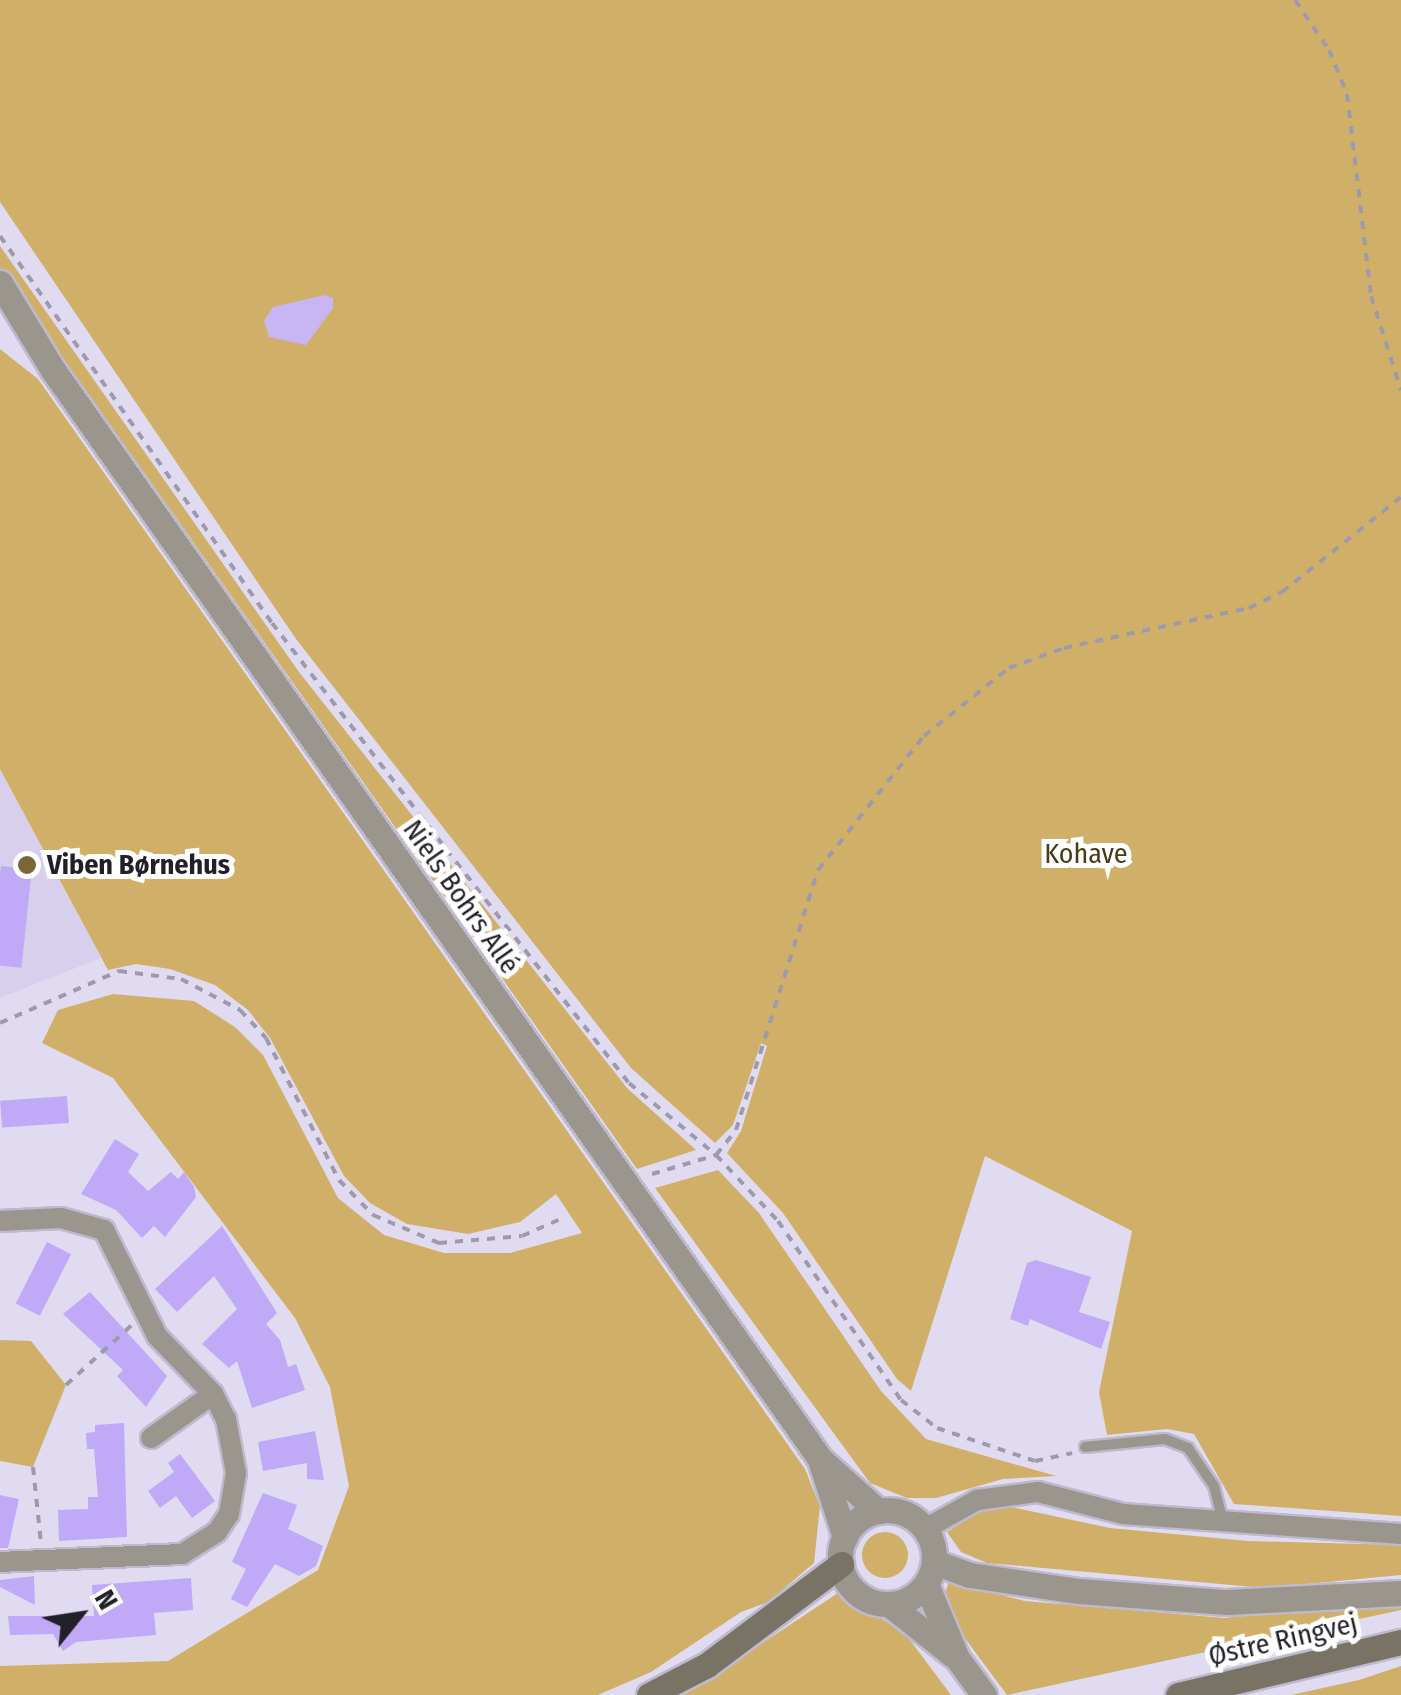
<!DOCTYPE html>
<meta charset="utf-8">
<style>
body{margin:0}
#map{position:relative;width:1401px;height:1695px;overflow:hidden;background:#e0dbf1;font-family:"Fira Sans Condensed",sans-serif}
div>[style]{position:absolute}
.built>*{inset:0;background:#d7cfec}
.green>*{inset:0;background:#d0b069}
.round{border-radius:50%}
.water>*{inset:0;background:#c7b5f4}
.building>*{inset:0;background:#c0a9f7;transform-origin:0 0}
.path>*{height:4px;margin-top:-2px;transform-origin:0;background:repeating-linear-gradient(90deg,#9e9aac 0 8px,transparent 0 16px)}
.roads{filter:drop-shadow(2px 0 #beb9cd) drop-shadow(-2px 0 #beb9cd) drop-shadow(0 2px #beb9cd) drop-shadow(0 -2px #beb9cd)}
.service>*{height:10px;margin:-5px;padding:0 5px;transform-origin:5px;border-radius:5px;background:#9a968d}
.minor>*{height:20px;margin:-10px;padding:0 10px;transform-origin:10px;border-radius:10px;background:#9a968d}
.tertiary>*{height:25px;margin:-12.5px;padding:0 12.5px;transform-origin:12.5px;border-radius:12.5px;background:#9a968d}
.tertiary>.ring{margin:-12.5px;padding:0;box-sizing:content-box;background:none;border:25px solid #9a968d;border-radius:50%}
.secondary>*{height:25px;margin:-12.5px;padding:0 12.5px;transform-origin:12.5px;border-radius:12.5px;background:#797366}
.dots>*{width:28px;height:28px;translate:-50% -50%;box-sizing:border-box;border:5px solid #fff;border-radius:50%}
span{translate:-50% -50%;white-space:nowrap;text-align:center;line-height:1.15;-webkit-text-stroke:10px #fff;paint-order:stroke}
.park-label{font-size:28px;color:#4a3a16}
.poi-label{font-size:28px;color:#211f27;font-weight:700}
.left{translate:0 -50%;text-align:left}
.street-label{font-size:28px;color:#211f27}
.north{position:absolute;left:30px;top:1565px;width:100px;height:100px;-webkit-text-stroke:8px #fff;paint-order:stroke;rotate:60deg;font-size:28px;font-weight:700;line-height:40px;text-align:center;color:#211f27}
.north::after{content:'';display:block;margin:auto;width:35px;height:45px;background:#211f27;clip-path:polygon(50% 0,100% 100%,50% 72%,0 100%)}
</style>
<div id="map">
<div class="built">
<div style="clip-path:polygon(0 769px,101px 958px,0 998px)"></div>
</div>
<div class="green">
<div style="clip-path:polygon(0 0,1401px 0,1401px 1516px,1234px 1504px,1194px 1434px,1167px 1429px,1107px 1435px,1099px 1392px,1132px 1231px,985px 1156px,911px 1391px,897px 1379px,783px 1213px,727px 1153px,741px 1131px,767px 1046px,761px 1043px,733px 1125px,715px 1143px,631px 1068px,296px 639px,0 202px)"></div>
<div style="clip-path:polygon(0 246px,299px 672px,627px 1088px,696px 1150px,637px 1169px,0 269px)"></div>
<div style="clip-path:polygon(0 349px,38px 379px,805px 1469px,820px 1506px,814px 1563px,768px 1602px,741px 1612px,651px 1672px,598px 1695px,0 1695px,0 1666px,168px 1661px,318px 1570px,349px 1486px,330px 1387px,295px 1318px,113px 1078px,42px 1043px,58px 1010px,113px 994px,194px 1001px,235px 1027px,263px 1055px,338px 1198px,384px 1235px,444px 1253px,510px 1253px,582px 1233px,556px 1194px,520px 1222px,468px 1234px,407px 1224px,370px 1203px,344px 1176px,270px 1038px,248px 1010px,215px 985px,170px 969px,136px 964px,108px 970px,0 769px)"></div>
<div style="clip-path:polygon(718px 1170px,759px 1213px,881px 1391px,926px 1439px,1056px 1476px,1003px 1479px,936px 1498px,907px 1498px,870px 1483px,655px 1188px)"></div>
<div style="clip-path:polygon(0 1340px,31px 1341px,66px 1385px,33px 1467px,0 1461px)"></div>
<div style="clip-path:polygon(993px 1503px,1110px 1528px,1248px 1541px,1401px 1545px,1401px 1575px,1264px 1588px,987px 1563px,961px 1552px,947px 1532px)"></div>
<div class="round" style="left:862px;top:1532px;width:46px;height:46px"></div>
<div style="clip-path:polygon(949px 1581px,1025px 1601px,1224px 1618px,1401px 1600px,1401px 1610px,1007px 1695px,941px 1606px)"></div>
<div style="clip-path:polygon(841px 1591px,907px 1636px,951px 1695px,684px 1695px)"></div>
<div style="clip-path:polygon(1401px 1666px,1401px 1695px,1291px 1695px,1359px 1680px)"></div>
</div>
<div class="water">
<div style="clip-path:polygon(325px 295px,333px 298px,333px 308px,306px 345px,269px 337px,264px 321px,273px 307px)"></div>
</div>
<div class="building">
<div style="left:1px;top:866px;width:31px;height:99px;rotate:6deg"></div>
<div style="left:67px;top:1096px;width:27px;height:67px;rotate:86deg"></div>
<div style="clip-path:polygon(115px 1139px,139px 1154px,128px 1172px,148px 1191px,171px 1172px,178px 1179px,184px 1172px,194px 1187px,196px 1197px,165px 1237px,154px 1226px,142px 1238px,116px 1210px,81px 1194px)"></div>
<div style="clip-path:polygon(222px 1226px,277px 1313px,266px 1324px,280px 1340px,288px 1367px,296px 1364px,305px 1390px,252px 1408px,237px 1361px,229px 1368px,202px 1344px,237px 1309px,214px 1276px,177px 1312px,155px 1289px)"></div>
<div style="left:47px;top:1242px;width:27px;height:69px;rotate:27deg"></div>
<div style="clip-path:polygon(1036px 1260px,1091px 1277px,1079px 1312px,1110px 1322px,1101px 1349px,1030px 1319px,1028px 1326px,1010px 1319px,1027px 1263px)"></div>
<div style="clip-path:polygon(90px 1292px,167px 1376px,146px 1407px,117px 1376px,123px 1370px,63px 1314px)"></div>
<div style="clip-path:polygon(124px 1423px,127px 1537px,59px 1541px,58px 1510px,88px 1509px,88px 1497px,98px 1497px,94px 1449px,87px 1449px,86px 1433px,95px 1432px,95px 1425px)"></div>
<div style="clip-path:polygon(315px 1431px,324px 1480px,307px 1479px,307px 1463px,263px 1471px,258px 1442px)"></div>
<div style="clip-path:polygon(180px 1454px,215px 1501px,192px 1518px,176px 1496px,160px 1508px,148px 1491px,174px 1472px,168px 1463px)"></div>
<div style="clip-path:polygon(263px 1493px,297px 1505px,288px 1529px,323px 1546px,316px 1566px,299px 1576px,275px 1564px,247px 1607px,231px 1599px,246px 1569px,232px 1562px)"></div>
<div style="clip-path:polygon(0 1495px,19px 1499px,8px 1548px,0 1548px)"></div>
<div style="clip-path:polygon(34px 1576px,35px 1605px,0 1587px,0 1580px)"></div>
<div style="clip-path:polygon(191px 1578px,193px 1610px,154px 1613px,156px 1635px,76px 1642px,63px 1651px,53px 1634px,10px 1635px,8px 1616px,94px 1616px,92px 1585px)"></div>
</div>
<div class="path">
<div style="left:1295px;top:0;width:60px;rotate:55.8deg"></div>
<div style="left:1329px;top:50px;width:48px;rotate:67.8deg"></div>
<div style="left:1347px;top:94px;width:203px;rotate:83.2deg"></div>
<div style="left:1371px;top:296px;width:99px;rotate:72.3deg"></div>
<div style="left:0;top:236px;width:473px;rotate:54.9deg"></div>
<div style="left:272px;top:623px;width:285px;rotate:52.4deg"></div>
<div style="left:446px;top:849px;width:297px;rotate:52deg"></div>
<div style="left:629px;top:1083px;width:113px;rotate:39.6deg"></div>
<div style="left:716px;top:1155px;width:91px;rotate:46.8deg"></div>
<div style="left:778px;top:1221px;width:217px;rotate:55.5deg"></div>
<div style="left:901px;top:1400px;width:46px;rotate:37.9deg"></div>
<div style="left:937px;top:1428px;width:103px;rotate:18.6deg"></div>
<div style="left:1035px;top:1461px;width:38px;rotate:-12deg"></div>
<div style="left:0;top:1023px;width:130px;rotate:-23.6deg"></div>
<div style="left:119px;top:971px;width:63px;rotate:7.4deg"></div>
<div style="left:181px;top:979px;width:67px;rotate:27.7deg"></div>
<div style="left:240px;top:1010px;width:38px;rotate:47deg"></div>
<div style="left:266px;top:1038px;width:160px;rotate:62.8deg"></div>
<div style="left:339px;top:1180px;width:49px;rotate:45.8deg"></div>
<div style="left:373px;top:1215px;width:72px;rotate:23deg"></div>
<div style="left:439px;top:1243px;width:83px;rotate:-4.8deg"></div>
<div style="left:522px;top:1236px;width:47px;rotate:-23.8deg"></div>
<div style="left:652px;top:1174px;width:67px;rotate:-16.5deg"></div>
<div style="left:716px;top:1155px;width:32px;rotate:-51deg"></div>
<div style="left:736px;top:1130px;width:273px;rotate:-72.5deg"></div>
<div style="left:818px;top:870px;width:171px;rotate:-51.7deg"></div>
<div style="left:924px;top:736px;width:109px;rotate:-38.7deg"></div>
<div style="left:1009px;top:668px;width:59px;rotate:-20deg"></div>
<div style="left:1064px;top:648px;width:189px;rotate:-12.2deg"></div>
<div style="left:1249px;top:608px;width:37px;rotate:-26deg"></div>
<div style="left:1282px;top:592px;width:152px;rotate:-38.6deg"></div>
<div style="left:66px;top:1385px;width:89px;rotate:-42.3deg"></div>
<div style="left:33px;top:1467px;width:76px;rotate:84deg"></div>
</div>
<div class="roads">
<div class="service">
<div style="left:1085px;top:1447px;width:80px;rotate:-5.7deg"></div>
<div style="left:1165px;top:1439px;width:25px;rotate:21deg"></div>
<div style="left:1188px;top:1448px;width:46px;rotate:55.6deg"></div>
<div style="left:1214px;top:1486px;width:38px;rotate:76deg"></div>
</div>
<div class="minor">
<div style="left:0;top:1221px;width:61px;rotate:-2.8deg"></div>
<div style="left:61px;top:1218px;width:45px;rotate:15.6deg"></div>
<div style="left:104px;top:1230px;width:119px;rotate:63.4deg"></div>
<div style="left:157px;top:1336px;width:81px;rotate:46deg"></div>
<div style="left:213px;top:1394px;width:28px;rotate:63deg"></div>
<div style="left:226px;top:1419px;width:55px;rotate:79.5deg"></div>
<div style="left:236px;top:1473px;width:42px;rotate:99.7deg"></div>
<div style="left:229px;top:1514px;width:22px;rotate:124deg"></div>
<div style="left:217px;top:1532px;width:41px;rotate:147.8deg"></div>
<div style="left:182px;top:1554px;width:182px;rotate:177.5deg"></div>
<div style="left:151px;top:1438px;width:76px;rotate:-35.4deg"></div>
<div style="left:925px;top:1529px;width:60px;rotate:-29.1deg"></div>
<div style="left:977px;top:1500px;width:62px;rotate:-7.5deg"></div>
<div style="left:1038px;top:1492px;width:88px;rotate:14.5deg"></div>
<div style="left:1123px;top:1514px;width:279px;rotate:4.1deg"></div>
</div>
<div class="tertiary">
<div style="left:0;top:283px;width:102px;rotate:58.7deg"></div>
<div style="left:53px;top:370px;width:1332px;rotate:54.84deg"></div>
<div style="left:820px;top:1459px;width:78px;rotate:41.9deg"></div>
<div style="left:820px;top:1460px;width:81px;rotate:72deg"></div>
<div class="ring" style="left:840px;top:1510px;width:69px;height:69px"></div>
<div style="left:934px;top:1562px;width:38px;rotate:20deg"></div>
<div style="left:970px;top:1575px;width:110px;rotate:8.4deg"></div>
<div style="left:1079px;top:1591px;width:148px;rotate:4.3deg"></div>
<div style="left:1227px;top:1602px;width:174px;rotate:-3deg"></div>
<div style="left:926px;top:1584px;width:80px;rotate:67.3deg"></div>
<div style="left:957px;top:1658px;width:46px;rotate:53.9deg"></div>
<div style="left:889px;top:1604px;width:82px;rotate:38.6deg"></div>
</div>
<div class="secondary">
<div style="left:649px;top:1695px;width:65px;rotate:-27.3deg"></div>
<div style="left:707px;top:1665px;width:168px;rotate:-37deg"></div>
<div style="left:1178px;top:1695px;width:229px;rotate:-13.4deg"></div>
</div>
</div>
<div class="dots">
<div style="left:27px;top:865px;background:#7c6636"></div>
</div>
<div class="park-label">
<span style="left:1086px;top:854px">Kohave</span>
</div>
<div class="poi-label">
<span class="left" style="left:47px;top:865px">Viben Børnehus</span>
</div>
<div class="street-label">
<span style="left:461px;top:897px;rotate:55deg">Niels Bohrs Allé</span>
<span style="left:1283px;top:1640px;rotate:-13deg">Østre Ringvej</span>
</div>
<div class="north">N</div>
</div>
